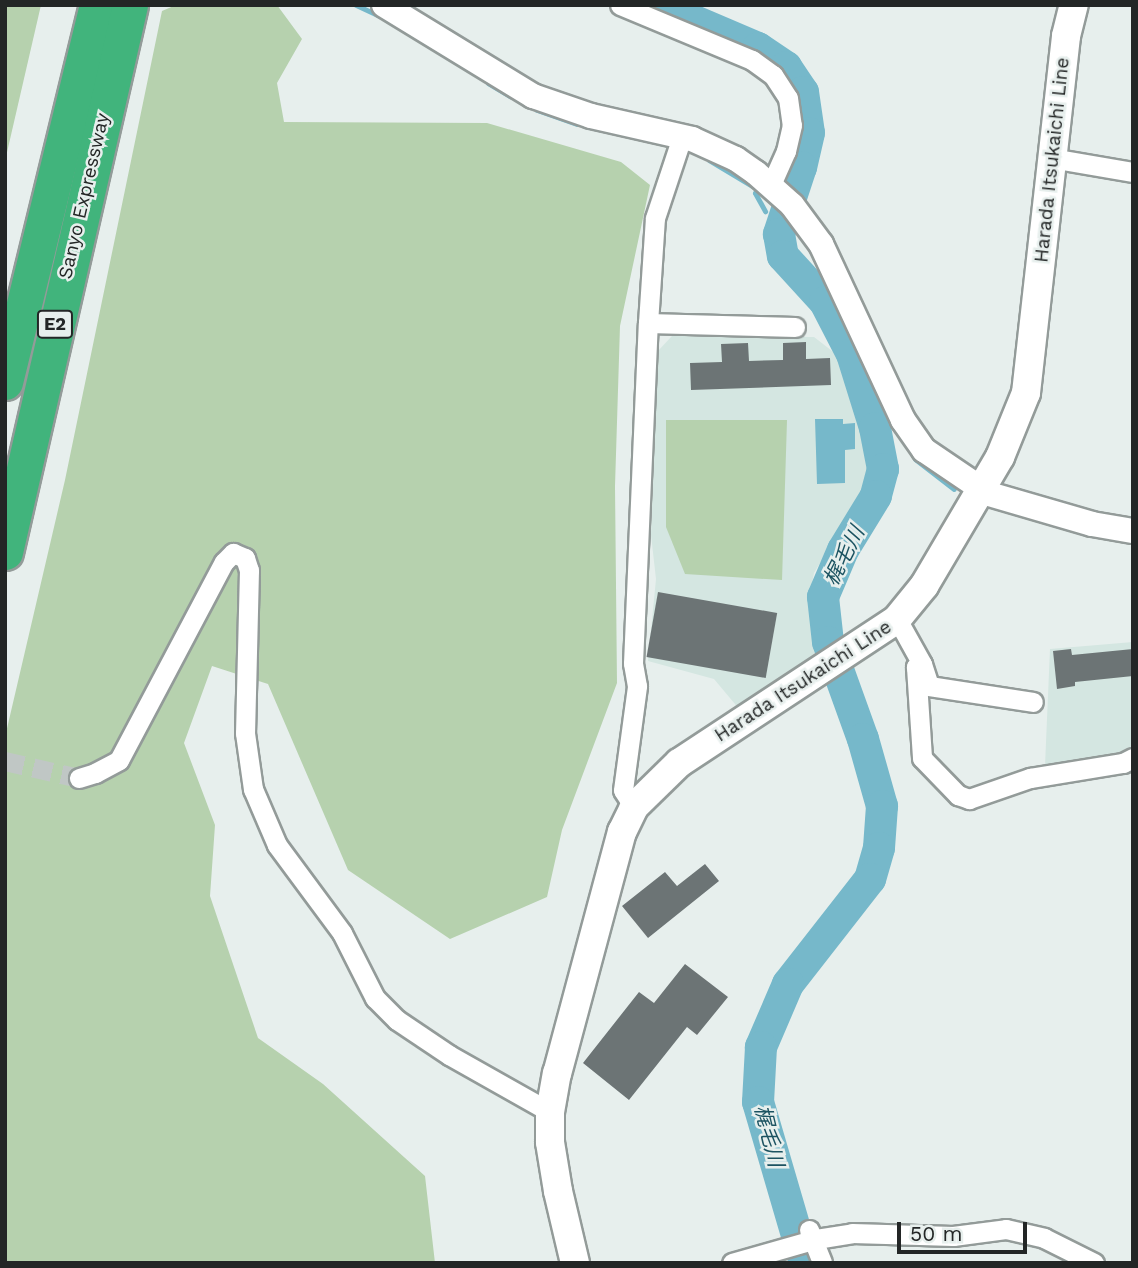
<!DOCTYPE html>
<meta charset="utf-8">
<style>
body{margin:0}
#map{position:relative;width:1138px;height:1268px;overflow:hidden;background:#e7efed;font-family:"Work Sans","Noto Sans JP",sans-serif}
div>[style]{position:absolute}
.built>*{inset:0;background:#d4e6e1}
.green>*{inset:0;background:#b6d1ae}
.water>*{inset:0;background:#76b8ca}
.stream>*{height:5px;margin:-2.5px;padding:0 2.5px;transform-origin:2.5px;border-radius:2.5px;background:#76b8ca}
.river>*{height:32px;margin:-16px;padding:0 16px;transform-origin:16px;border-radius:16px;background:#76b8ca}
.building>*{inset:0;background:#6c7475;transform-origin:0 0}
.minor-tunnel>*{height:19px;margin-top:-9.5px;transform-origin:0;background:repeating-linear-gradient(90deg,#c0c7c5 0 19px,transparent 0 29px)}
.roads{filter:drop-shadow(2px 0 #939b99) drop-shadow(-2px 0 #939b99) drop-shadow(0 2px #939b99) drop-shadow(0 -2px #939b99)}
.minor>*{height:19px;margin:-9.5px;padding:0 9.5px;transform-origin:9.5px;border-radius:9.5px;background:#fff}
.tertiary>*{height:24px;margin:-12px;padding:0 12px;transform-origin:12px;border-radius:12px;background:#fff}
.secondary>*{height:28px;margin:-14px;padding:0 14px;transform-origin:14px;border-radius:14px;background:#fff}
.motorway>*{height:35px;margin:-17.5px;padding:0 17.5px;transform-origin:17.5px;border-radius:17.5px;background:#41b47c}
span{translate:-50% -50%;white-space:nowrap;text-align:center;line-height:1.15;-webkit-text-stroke:5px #e7efed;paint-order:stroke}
.shield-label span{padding:2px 5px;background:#e7efed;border:2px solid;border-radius:5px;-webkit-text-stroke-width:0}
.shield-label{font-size:18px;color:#232626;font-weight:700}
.street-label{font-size:19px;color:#232626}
.water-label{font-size:21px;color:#1c5361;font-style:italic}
.frame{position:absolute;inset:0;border:7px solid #232626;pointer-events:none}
.scale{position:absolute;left:897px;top:1222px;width:130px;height:32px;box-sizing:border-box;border:4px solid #232626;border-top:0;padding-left:9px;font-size:21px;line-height:24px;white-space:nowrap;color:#232626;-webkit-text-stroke:5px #e7efed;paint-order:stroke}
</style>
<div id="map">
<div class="built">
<div style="clip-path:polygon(672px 336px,814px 337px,836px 354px,869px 453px,865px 489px,814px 573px,808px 605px,818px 660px,740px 710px,714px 679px,648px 661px,656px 579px,651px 535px,657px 352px)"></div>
<div style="clip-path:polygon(1133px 642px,1133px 751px,1124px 755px,1045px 766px,1050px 649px)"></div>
</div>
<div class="green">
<div style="clip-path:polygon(5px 5px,41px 5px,5px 161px)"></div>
<div style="clip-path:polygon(176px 5px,277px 5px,302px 39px,277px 83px,284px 122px,487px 123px,621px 162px,650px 185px,620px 326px,615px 486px,617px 683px,562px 830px,547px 897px,450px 939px,348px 870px,268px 684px,212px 666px,184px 743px,215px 825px,210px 896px,258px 1038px,323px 1084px,425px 1176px,435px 1263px,5px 1263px,5px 737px,65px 480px,162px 11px)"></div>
<div style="clip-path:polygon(666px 420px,787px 420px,782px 580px,685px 574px,666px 527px)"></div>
</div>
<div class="water">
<div style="clip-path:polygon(815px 419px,843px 419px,843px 424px,855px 423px,855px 449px,845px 450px,845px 483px,817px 484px)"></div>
</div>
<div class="stream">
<div style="left:356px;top:5px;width:29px;rotate:25deg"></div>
<div style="left:488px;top:83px;width:26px;rotate:31deg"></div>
<div style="left:537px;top:110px;width:42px;rotate:19.3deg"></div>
<div style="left:709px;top:160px;width:56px;rotate:31.1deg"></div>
<div style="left:757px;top:189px;width:4px;rotate:117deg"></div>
<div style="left:755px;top:193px;width:21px;rotate:61deg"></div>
<div style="left:915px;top:459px;width:49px;rotate:37.6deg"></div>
</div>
<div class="river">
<div style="left:657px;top:5px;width:110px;rotate:23.1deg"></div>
<div style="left:758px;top:48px;width:34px;rotate:34deg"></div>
<div style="left:786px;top:67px;width:30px;rotate:56deg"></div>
<div style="left:803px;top:92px;width:41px;rotate:81.7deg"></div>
<div style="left:809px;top:133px;width:35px;rotate:103deg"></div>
<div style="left:801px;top:167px;width:71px;rotate:108.2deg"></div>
<div style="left:779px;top:234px;width:22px;rotate:80deg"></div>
<div style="left:783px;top:256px;width:62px;rotate:47.6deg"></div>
<div style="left:825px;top:302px;width:59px;rotate:62.6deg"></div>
<div style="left:852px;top:354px;width:77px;rotate:72.7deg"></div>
<div style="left:875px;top:428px;width:42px;rotate:79deg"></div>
<div style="left:883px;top:469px;width:28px;rotate:105deg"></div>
<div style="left:876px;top:496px;width:63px;rotate:121.4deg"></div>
<div style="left:843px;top:550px;width:51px;rotate:113.1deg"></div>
<div style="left:823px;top:597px;width:45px;rotate:83.7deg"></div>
<div style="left:828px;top:642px;width:103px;rotate:70.2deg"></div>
<div style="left:863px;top:739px;width:70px;rotate:74.2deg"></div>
<div style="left:882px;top:806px;width:42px;rotate:94.1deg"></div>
<div style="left:879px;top:848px;width:32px;rotate:106deg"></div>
<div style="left:870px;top:879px;width:133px;rotate:128deg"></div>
<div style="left:788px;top:984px;width:69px;rotate:113.2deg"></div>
<div style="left:761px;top:1047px;width:55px;rotate:93.1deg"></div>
<div style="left:758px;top:1102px;width:168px;rotate:73.7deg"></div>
</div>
<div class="building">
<div style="clip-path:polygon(806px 342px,806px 359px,830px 358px,831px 385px,691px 390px,690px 363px,722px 362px,721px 344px,748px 343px,749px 361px,783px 360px,783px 343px)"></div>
<div style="left:658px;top:592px;width:121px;height:66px;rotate:10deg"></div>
<div style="clip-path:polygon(1071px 649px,1072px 655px,1133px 649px,1133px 676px,1075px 682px,1075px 686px,1057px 689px,1053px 651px)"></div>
<div style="clip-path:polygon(705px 864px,719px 881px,648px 938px,622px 906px,665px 872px,677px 886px)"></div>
<div style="clip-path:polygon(685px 964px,728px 997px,697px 1035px,687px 1027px,629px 1100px,583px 1063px,639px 992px,654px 1003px)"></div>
</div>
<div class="minor-tunnel">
<div style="left:5px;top:761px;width:76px;rotate:12.9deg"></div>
</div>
<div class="roads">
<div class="minor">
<div style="left:620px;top:5px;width:143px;rotate:22.6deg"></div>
<div style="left:752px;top:60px;width:26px;rotate:36deg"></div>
<div style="left:773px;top:75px;width:27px;rotate:57deg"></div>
<div style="left:788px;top:98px;width:27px;rotate:82deg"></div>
<div style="left:792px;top:125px;width:27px;rotate:103deg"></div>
<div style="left:786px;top:151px;width:36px;rotate:114deg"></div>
<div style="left:1051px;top:158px;width:83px;rotate:9.7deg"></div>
<div style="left:648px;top:323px;width:147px;rotate:1.6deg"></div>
<div style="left:897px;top:619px;width:51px;rotate:60.9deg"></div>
<div style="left:922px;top:664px;width:23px;rotate:72deg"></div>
<div style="left:929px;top:686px;width:105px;rotate:8.7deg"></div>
<div style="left:922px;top:664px;width:7px;rotate:153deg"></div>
<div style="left:916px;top:667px;width:91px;rotate:86.2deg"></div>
<div style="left:922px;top:758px;width:52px;rotate:45.8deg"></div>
<div style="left:958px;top:795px;width:12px;rotate:20deg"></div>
<div style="left:969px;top:799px;width:65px;rotate:-19deg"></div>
<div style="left:1030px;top:778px;width:94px;rotate:-9.2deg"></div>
<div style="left:1123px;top:763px;width:11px;rotate:-27deg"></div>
<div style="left:79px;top:778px;width:17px;rotate:-17deg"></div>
<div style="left:95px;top:773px;width:27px;rotate:-28deg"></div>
<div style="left:119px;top:760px;width:224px;rotate:-62.1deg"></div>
<div style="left:224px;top:562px;width:13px;rotate:-45deg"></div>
<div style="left:233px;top:553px;width:13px;rotate:23deg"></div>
<div style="left:245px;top:558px;width:13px;rotate:72deg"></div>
<div style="left:249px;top:570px;width:163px;rotate:91.4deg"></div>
<div style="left:245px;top:733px;width:57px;rotate:81.9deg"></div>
<div style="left:253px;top:789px;width:61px;rotate:66.8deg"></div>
<div style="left:277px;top:845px;width:109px;rotate:53.5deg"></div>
<div style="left:342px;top:933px;width:73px;rotate:63.1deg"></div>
<div style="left:375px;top:998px;width:31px;rotate:45deg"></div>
<div style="left:397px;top:1020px;width:63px;rotate:33.9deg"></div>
<div style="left:449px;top:1055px;width:116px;rotate:29.4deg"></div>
<div style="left:634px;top:807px;width:20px;rotate:-123deg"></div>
<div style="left:623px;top:790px;width:105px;rotate:-82.3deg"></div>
<div style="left:637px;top:686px;width:23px;rotate:-100deg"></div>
<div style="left:633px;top:663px;width:340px;rotate:-87.5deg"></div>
<div style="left:648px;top:323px;width:105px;rotate:-86.2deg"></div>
<div style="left:655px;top:218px;width:85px;rotate:-71.6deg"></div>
<div style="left:809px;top:1230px;width:35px;rotate:68deg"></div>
<div style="left:732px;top:1263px;width:87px;rotate:-15.9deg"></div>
<div style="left:816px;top:1239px;width:36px;rotate:-9deg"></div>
<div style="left:852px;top:1233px;width:101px;rotate:1.7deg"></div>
<div style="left:953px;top:1236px;width:53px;rotate:-7.5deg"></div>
<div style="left:1006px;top:1229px;width:39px;rotate:13deg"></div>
<div style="left:1044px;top:1238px;width:56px;rotate:26.6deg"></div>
</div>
<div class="tertiary">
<div style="left:384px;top:5px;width:175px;rotate:31.4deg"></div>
<div style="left:533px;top:96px;width:61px;rotate:19deg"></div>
<div style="left:591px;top:116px;width:104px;rotate:12.8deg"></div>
<div style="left:692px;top:139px;width:48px;rotate:24.4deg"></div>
<div style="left:736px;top:159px;width:24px;rotate:35deg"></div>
<div style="left:756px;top:173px;width:48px;rotate:41.6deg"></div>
<div style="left:792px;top:205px;width:49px;rotate:53.4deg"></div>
<div style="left:821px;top:244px;width:194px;rotate:65deg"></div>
<div style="left:903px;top:420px;width:37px;rotate:55deg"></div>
<div style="left:924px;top:450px;width:78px;rotate:34.1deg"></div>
<div style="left:989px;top:494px;width:107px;rotate:16.2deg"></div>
<div style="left:1092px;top:524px;width:42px;rotate:9.7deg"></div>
</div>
<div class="secondary">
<div style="left:575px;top:1263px;width:74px;rotate:-103.3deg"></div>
<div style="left:558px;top:1191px;width:50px;rotate:-99.3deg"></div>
<div style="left:550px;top:1142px;width:30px;rotate:-90deg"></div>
<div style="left:550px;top:1112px;width:39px;rotate:-80deg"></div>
<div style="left:557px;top:1074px;width:251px;rotate:-75deg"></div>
<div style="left:622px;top:832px;width:28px;rotate:-64deg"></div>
<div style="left:634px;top:807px;width:63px;rotate:-44.4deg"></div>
<div style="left:679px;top:763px;width:261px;rotate:-33.4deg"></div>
<div style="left:897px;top:619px;width:43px;rotate:-50.7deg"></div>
<div style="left:924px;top:586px;width:150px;rotate:-59.5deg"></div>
<div style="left:1000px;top:457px;width:69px;rotate:-67.9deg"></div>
<div style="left:1026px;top:393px;width:359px;rotate:-83.6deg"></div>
<div style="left:1066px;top:36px;width:32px;rotate:-76deg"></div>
</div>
<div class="motorway">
<div style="left:5px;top:382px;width:388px;rotate:-76.3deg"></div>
<div style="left:5px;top:552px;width:561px;rotate:-77.13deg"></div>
</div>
</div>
<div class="shield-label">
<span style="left:55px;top:324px">E2</span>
</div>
<div class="street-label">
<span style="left:1052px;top:160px;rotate:-84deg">Harada Itsukaichi Line</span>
<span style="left:84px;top:196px;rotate:-77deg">Sanyo Expressway</span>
<span style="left:803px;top:681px;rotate:-33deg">Harada Itsukaichi Line</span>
</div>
<div class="water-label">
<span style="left:844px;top:556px;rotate:-63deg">梶毛川</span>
<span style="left:769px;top:1136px;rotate:76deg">梶毛川</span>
</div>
<div class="frame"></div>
<div class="scale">50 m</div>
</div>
